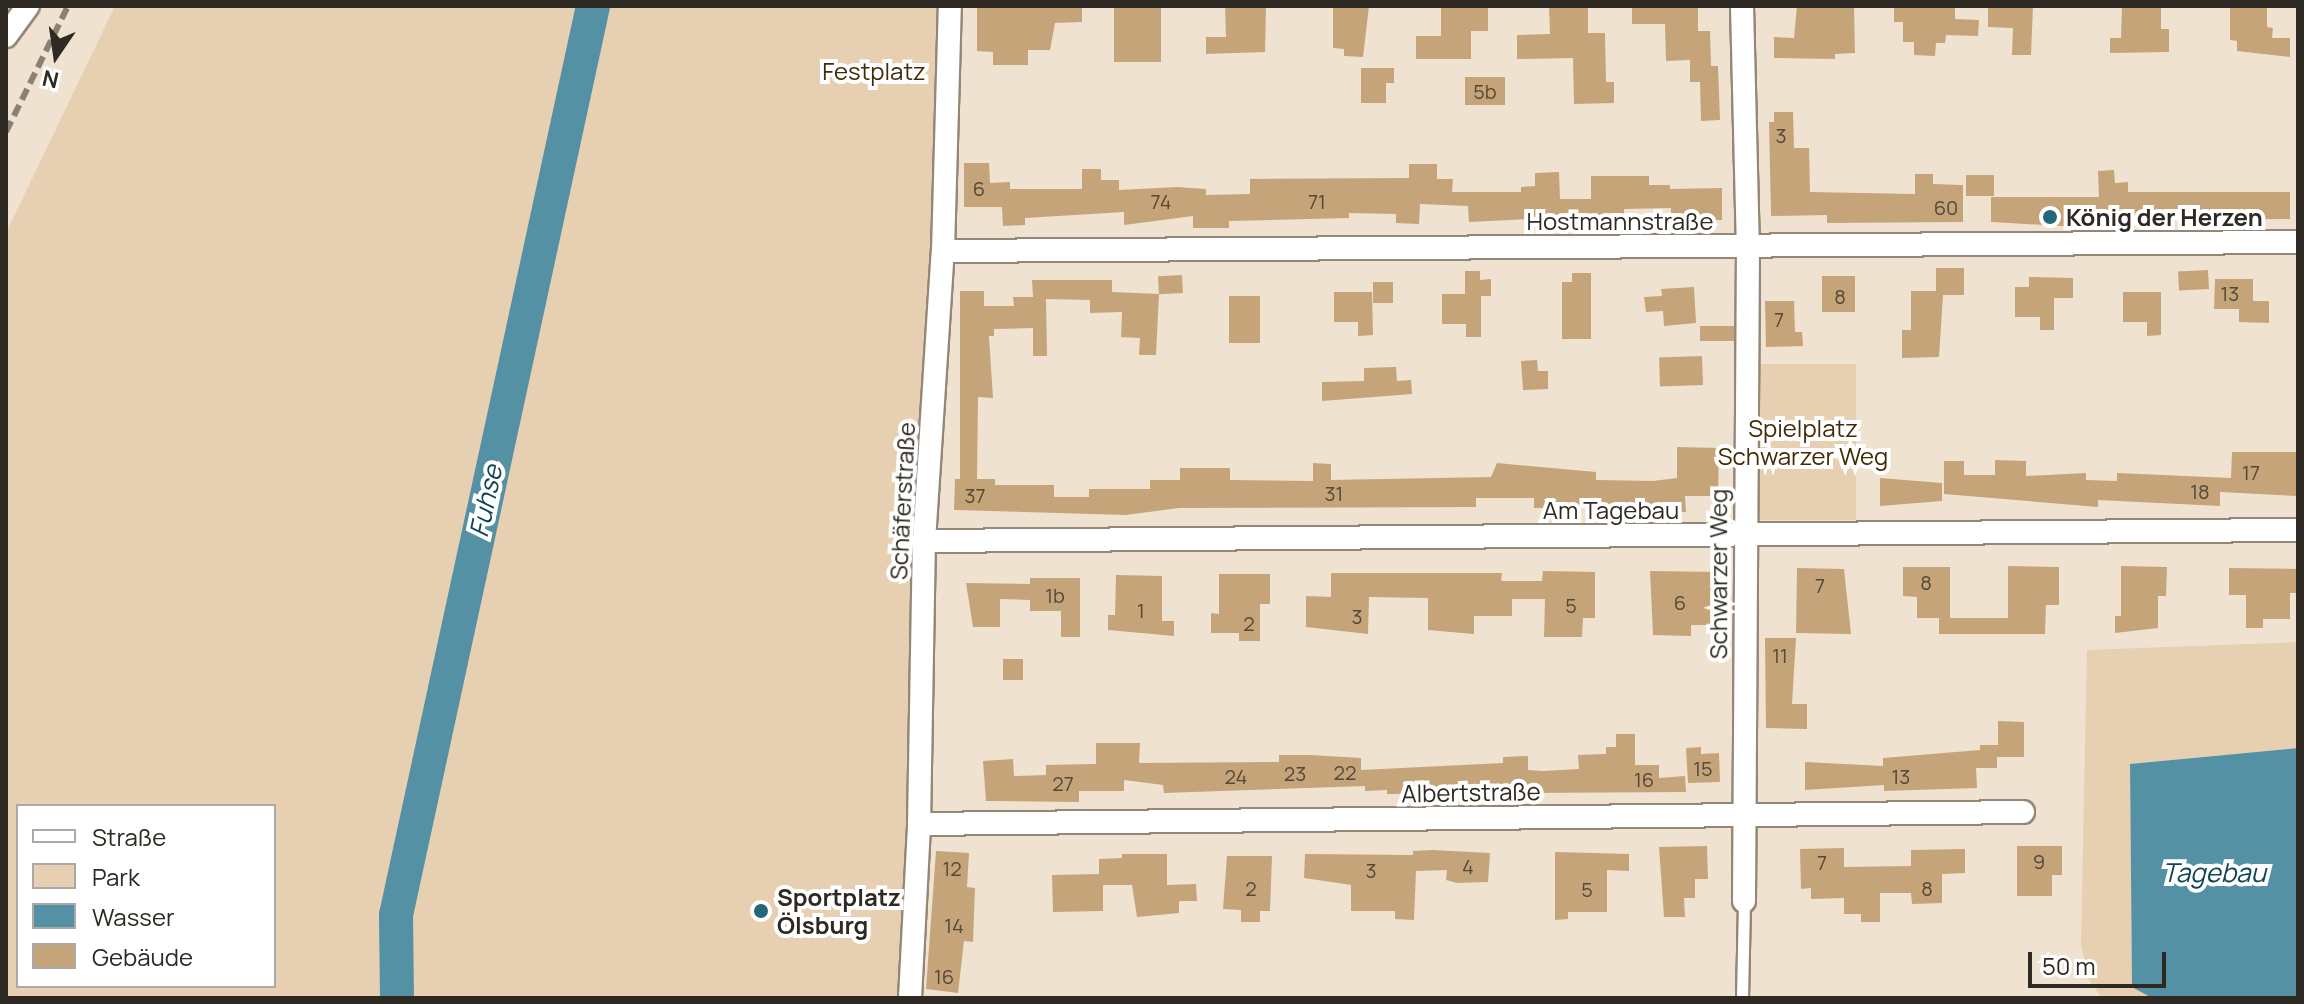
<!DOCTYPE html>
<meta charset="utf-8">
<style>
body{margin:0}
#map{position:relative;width:2304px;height:1004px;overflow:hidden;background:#f0e2d1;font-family:Manrope,sans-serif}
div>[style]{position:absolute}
.green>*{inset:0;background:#e7cfb1;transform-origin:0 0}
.water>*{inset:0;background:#5591a4}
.river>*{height:34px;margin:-17px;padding:0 17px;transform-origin:17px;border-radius:17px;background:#5591a4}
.building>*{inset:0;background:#c5a47a;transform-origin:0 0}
.roads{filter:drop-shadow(2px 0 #948778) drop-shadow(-2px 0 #948778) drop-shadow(0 2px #948778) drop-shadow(0 -2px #948778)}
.lane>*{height:11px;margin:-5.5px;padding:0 5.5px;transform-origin:5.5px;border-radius:5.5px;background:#fff}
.street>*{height:22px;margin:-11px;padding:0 11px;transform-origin:11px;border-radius:11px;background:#fff}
.rail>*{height:6px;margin-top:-3px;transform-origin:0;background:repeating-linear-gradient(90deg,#8a8175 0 12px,transparent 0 18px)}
.dots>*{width:22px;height:22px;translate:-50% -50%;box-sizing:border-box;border:4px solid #fff;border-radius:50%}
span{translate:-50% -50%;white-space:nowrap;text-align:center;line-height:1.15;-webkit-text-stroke:8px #fff;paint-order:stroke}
.number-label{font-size:20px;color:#544838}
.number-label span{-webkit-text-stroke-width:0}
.park-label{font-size:24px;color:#422a07}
.poi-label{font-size:24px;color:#2e2922;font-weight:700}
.left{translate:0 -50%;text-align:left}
.street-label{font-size:24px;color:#2e2922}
.water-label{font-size:26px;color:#104554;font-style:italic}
.frame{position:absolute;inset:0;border:8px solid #2e2922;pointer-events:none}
.legend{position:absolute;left:16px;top:804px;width:260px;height:184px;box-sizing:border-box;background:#fff;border:2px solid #aba9a7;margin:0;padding:10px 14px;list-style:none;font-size:24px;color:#2e2922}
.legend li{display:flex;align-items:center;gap:16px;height:40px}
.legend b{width:40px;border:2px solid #aba9a7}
.north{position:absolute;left:16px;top:16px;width:80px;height:80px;-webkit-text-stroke:6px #fff;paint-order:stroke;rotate:193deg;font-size:22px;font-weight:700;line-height:32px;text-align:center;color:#2e2922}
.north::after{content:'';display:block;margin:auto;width:28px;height:36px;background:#2e2922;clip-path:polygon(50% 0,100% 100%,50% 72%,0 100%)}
.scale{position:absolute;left:2028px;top:952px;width:138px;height:36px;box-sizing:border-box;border:4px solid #2e2922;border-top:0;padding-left:10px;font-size:24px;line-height:28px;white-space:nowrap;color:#2e2922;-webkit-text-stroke:6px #fff;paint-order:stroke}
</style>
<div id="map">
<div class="green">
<div style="clip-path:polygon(evenodd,115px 6px,944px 6px,916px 541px,904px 998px,6px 998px,6px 233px,115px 6px,18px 806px,274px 806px,274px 986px,18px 986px,18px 806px)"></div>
<div style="left:1749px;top:364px;width:107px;height:156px"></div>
<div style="clip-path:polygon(2298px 642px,2298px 748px,2130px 764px,2132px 986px,2152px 998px,2102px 998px,2089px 980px,2081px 944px,2087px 650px)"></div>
</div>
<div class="water">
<div style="clip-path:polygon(2298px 748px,2298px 998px,2152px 998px,2132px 987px,2130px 764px)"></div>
</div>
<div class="river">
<div style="left:397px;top:998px;width:83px;rotate:-90.7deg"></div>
<div style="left:396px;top:915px;width:930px;rotate:-77.77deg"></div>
</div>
<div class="building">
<div style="clip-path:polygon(977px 6px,1082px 6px,1082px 22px,1055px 23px,1050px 50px,1028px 50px,1028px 65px,993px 65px,993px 52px,977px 51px)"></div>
<div style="left:1114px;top:6px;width:47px;height:56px"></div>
<div style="clip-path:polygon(1225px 6px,1266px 6px,1265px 52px,1206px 54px,1206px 37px,1226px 37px)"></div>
<div style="clip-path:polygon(1333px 6px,1369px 6px,1363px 57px,1344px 56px,1344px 49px,1333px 48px)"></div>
<div style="clip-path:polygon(1441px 6px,1488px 6px,1488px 31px,1471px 31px,1471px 59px,1416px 59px,1416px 36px,1441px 36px)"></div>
<div style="clip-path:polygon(1549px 6px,1588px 6px,1588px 33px,1605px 33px,1606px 82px,1614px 82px,1614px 103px,1574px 104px,1573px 58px,1517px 59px,1517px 35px,1550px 34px)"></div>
<div style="clip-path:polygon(1632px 6px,1698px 6px,1698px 31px,1710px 31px,1711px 66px,1718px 66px,1720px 120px,1701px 121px,1700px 82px,1690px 82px,1690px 60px,1666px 61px,1665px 24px,1632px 24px)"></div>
<div style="clip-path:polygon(1797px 6px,1854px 6px,1855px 53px,1835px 54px,1835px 59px,1774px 58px,1774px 37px,1794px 38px)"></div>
<div style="clip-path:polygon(1894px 6px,1955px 6px,1955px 19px,1979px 20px,1978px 36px,1946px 35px,1945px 43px,1936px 43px,1935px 56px,1914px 55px,1914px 42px,1903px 42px,1903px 22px,1894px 22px)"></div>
<div style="clip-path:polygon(1988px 6px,2033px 6px,2031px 55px,2012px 55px,2013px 28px,1988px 27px)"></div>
<div style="clip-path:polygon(2122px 6px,2161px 6px,2161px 29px,2169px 29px,2169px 52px,2110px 53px,2110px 38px,2121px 38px)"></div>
<div style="clip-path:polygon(2230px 6px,2267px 6px,2267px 27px,2273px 28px,2272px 38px,2290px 38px,2290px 57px,2237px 51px,2237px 41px,2230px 40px)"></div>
<div style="clip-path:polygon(1361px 68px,1394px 68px,1394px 83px,1386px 83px,1386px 103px,1361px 103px)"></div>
<div style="left:1505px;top:77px;width:28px;height:40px;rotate:90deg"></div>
<div style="clip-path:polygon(1774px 112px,1793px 112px,1794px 148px,1809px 148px,1810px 192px,1915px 194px,1915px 174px,1933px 174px,1933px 184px,1963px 185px,1963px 222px,1827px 223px,1827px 215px,1771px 216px,1769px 122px,1774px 122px)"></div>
<div style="clip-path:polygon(964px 163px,989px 163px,990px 183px,1010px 182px,1010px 189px,1082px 189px,1082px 169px,1101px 169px,1101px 180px,1119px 180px,1119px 190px,1177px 187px,1206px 189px,1206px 195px,1250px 194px,1250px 179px,1409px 178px,1409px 164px,1437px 164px,1437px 179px,1453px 179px,1452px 192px,1521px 192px,1521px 187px,1535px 186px,1535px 173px,1559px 172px,1560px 199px,1591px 199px,1591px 176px,1649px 176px,1649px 185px,1670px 185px,1670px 189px,1722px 188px,1722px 220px,1671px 221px,1671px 208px,1624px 209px,1624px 225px,1576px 225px,1576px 217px,1469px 222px,1468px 206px,1420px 204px,1419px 224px,1396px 223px,1396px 214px,1349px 213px,1349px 218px,1229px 221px,1229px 228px,1193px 228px,1193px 216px,1124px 225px,1124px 212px,1025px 218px,1025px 225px,1003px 226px,1002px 207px,964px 207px)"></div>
<div style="clip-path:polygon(2114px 170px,2115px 183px,2128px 182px,2128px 192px,2290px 192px,2290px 219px,2129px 220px,2128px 212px,2099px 212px,2099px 221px,2079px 221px,2079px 227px,1991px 222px,1991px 197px,2099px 197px,2098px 171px)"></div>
<div style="left:1966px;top:175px;width:28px;height:21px"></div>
<div style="clip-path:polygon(1936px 268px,1964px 268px,1964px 295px,1943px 295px,1939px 357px,1902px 358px,1902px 330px,1911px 330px,1911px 291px,1936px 291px)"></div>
<div style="left:2208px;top:270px;width:19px;height:30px;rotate:87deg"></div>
<div style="clip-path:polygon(1465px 271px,1480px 271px,1480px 280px,1491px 279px,1491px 296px,1481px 296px,1481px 337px,1466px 337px,1466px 324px,1442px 324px,1442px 294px,1465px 294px)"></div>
<div style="clip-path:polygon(1572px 273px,1591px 273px,1591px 339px,1562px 339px,1562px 282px,1572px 282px)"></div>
<div style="left:1182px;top:275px;width:18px;height:24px;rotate:87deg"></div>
<div style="left:1822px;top:276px;width:33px;height:36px"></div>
<div style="clip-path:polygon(2029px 277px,2073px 278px,2073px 298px,2054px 298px,2054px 330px,2040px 330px,2040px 317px,2015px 317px,2015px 287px,2029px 287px)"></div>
<div style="clip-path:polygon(2215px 279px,2253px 279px,2253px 301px,2269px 301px,2269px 323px,2239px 322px,2239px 309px,2214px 309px)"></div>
<div style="clip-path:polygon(1032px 280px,1112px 280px,1112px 292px,1159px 294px,1156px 355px,1139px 355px,1140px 338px,1121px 337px,1122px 312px,1090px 313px,1090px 300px,1046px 299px,1047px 356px,1033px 356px,1033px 328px,994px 329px,994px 336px,989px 336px,993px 398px,978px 397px,977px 479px,995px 479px,995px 485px,1054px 485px,1054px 497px,1089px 497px,1089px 489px,1150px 489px,1150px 480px,1180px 480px,1180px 468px,1230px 468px,1230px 480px,1313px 481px,1313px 463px,1331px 464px,1331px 480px,1491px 477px,1497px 463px,1596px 472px,1596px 480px,1653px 481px,1677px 478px,1677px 447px,1719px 448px,1718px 496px,1685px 496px,1686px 512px,1653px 512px,1653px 506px,1534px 508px,1534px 498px,1476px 498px,1476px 507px,1179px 508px,1126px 515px,954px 510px,955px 479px,960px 479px,960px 291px,984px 291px,984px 306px,1014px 306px,1013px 297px,1033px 297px)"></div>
<div style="left:1373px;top:282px;width:20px;height:21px"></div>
<div style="clip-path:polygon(1694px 287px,1696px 323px,1664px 326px,1663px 311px,1646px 312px,1644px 297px,1662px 296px,1661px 289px)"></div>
<div style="clip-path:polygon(1334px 292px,1372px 292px,1373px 335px,1358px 336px,1358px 322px,1334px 322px)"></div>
<div style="clip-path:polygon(2123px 292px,2161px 292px,2161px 335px,2147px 336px,2147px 322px,2123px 322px)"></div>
<div style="left:1229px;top:296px;width:31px;height:47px"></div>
<div style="clip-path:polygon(1765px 301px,1794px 301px,1795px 332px,1802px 332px,1803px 346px,1766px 347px)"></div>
<div style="left:1700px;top:326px;width:34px;height:15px"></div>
<div style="left:1702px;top:356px;width:29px;height:43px;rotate:88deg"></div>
<div style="clip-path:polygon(1537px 360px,1538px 371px,1548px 371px,1548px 389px,1523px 390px,1521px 361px)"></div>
<div style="clip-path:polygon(1396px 367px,1397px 381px,1411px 380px,1412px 394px,1322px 401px,1322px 382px,1364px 381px,1364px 368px)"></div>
<div style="clip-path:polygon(2232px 452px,2298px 452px,2298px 496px,2220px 492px,2220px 506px,2098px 500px,2098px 507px,1944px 494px,1944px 461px,1964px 461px,1964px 475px,1995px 475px,1995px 460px,2026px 461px,2026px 476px,2086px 473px,2086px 480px,2117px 481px,2117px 473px,2231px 478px)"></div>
<div style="clip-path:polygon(1880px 478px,1942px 483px,1942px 501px,1880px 506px)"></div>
<div style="clip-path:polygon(2008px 566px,2059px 567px,2059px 605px,2046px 605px,2045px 634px,1939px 634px,1939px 618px,2008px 618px)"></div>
<div style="clip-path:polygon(2121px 566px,2167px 567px,2166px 596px,2158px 596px,2158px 628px,2115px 633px,2115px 616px,2121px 616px)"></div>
<div style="clip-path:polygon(1903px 567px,1950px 567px,1950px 618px,1917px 618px,1917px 597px,1903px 596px)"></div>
<div style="clip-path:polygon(1797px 568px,1844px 569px,1851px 634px,1796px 633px)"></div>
<div style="clip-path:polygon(2229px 568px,2298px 569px,2298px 593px,2290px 593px,2290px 619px,2263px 619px,2263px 628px,2246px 628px,2246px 595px,2229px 595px)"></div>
<div style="clip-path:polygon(1543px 571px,1595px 572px,1595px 618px,1583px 618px,1582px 637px,1544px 637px,1545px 599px,1512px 599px,1512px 616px,1474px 616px,1474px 634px,1428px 630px,1428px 598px,1369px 597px,1368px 634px,1306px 627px,1306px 596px,1331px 597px,1331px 573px,1502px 573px,1501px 581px,1542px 581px)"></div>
<div style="clip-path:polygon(1650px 571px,1719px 572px,1719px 606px,1727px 606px,1727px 625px,1691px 625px,1691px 636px,1653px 635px)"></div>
<div style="clip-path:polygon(1219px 574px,1270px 574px,1270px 604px,1260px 604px,1260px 641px,1239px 641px,1239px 633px,1211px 633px,1211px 613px,1219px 614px)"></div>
<div style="clip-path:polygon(1116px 575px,1162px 576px,1162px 621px,1174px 621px,1174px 636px,1108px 630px,1108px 615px,1115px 615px)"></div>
<div style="clip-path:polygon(1030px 578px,1080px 578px,1080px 637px,1061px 637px,1061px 611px,1030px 611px,1030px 600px,1000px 599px,1000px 627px,973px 627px,966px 583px,1030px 584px)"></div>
<div style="clip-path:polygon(1765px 638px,1796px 638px,1792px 704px,1807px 704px,1807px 729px,1766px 728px)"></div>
<div style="left:1003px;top:659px;width:20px;height:21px"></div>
<div style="clip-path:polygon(1998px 721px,2024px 722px,2024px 757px,1997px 757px,1997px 768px,1976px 768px,1977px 788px,1884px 791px,1884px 785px,1805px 790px,1805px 762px,1883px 766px,1883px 758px,1980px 750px,1980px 745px,1998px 745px)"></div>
<div style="clip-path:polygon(1616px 734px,1635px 734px,1635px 765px,1659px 765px,1659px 778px,1685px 776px,1686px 792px,1387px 794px,1387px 790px,1365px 791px,1365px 786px,1164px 793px,1163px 785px,1124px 780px,1124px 791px,1079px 791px,1079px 802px,986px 801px,983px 761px,1013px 759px,1014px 776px,1046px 775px,1046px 765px,1096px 764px,1096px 743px,1140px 743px,1139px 763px,1279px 762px,1279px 755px,1311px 755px,1361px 758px,1361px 770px,1503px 763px,1503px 757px,1528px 756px,1528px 770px,1543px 771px,1579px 769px,1578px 755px,1606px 754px,1606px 747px,1616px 747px)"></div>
<div style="clip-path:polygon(1701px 747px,1701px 754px,1719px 753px,1720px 782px,1688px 783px,1686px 748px)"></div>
<div style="clip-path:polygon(1707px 846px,1708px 879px,1695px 879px,1695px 898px,1684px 898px,1685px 917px,1664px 917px,1659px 847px)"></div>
<div style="clip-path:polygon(2017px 846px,2062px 846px,2062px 875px,2052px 875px,2052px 896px,2017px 896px)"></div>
<div style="clip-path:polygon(1844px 848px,1844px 867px,1911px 866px,1911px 850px,1965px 849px,1965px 873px,1942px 874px,1942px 903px,1912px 904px,1911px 893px,1880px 893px,1880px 922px,1861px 922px,1861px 914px,1844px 914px,1844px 898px,1811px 899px,1811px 888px,1801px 889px,1800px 849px)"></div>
<div style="clip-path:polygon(1433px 850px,1490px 853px,1488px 882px,1457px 883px,1446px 880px,1447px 870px,1416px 871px,1414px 920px,1395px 919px,1395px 911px,1351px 911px,1351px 885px,1304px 878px,1305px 854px,1413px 855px,1413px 851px)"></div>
<div style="clip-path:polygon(936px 851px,969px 853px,967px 887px,975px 888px,973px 942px,964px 941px,958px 993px,926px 989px)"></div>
<div style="clip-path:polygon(1555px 852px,1629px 854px,1629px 871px,1607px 870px,1607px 912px,1568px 912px,1568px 919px,1555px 920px)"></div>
<div style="clip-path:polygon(1122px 854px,1167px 854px,1167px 885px,1196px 884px,1197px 901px,1179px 901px,1179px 913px,1137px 917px,1132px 885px,1103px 885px,1103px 911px,1053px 912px,1052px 875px,1099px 874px,1099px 859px,1122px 858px)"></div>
<div style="clip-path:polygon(1227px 856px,1272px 856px,1270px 911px,1260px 911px,1260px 922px,1241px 922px,1241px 910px,1223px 909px)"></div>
</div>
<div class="roads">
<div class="lane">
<div style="left:1742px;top:998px;width:97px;rotate:-88.8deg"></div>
</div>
<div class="street">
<div style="left:1742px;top:6px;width:240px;rotate:88.6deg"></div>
<div style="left:1748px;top:246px;width:655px;rotate:90.35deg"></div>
<div style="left:6px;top:36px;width:37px;rotate:-54deg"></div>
<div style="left:943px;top:251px;width:1355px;rotate:-0.38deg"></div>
<div style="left:924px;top:541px;width:1374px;rotate:-0.46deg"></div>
<div style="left:919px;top:824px;width:1104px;rotate:-0.62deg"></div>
<div style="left:910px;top:998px;width:174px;rotate:-87deg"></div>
<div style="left:919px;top:824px;width:283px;rotate:-89deg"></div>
<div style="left:924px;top:541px;width:291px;rotate:-86.3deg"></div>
<div style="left:943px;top:251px;width:245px;rotate:-88.4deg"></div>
</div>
</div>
<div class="rail">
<div style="left:6px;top:132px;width:140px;rotate:-63.8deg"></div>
</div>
<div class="dots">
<div style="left:2050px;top:217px;background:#246779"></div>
<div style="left:761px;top:911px;background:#246779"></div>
</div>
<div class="number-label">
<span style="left:1485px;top:91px">5b</span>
<span style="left:1781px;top:135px">3</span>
<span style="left:979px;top:188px">6</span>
<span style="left:1161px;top:201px">74</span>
<span style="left:1317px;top:201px">71</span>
<span style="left:1946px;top:207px">60</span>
<span style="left:2230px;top:293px">13</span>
<span style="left:1840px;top:296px">8</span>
<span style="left:1779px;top:319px">7</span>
<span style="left:2251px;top:472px">17</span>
<span style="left:2200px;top:491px">18</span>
<span style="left:1334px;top:493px">31</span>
<span style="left:975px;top:495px">37</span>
<span style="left:1926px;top:582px">8</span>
<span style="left:1820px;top:585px">7</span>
<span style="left:1055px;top:595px">1b</span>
<span style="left:1680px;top:602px">6</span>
<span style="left:1571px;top:605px">5</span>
<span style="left:1141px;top:610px">1</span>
<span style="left:1357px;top:616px">3</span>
<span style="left:1249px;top:623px">2</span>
<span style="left:1780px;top:655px">11</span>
<span style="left:1703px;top:768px">15</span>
<span style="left:1345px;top:772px">22</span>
<span style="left:1295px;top:773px">23</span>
<span style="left:1236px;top:776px">24</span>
<span style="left:1901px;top:776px">13</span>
<span style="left:1644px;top:779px">16</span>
<span style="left:1063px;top:783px">27</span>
<span style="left:2039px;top:861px">9</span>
<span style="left:1822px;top:862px">7</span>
<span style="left:1468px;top:866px">4</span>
<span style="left:952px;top:868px">12</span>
<span style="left:1371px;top:870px">3</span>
<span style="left:1251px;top:888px">2</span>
<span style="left:1927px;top:888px">8</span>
<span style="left:1587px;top:889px">5</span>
<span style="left:954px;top:925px">14</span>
<span style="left:944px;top:976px">16</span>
</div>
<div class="park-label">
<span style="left:874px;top:71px">Festplatz</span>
<span style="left:1803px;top:442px">Spielplatz<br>Schwarzer Weg</span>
</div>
<div class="poi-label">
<span class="left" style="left:2066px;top:217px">König der Herzen</span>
<span class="left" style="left:777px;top:911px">Sportplatz<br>Ölsburg</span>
</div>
<div class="street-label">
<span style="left:1620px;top:221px">Hostmannstraße</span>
<span style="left:902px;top:501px;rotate:-87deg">Schäferstraße</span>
<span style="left:1611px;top:510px">Am Tagebau</span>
<span style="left:1718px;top:574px;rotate:-90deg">Schwarzer Weg</span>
<span style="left:1471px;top:792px;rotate:-1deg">Albertstraße</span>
</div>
<div class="water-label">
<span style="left:486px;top:501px;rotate:-78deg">Fuhse</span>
<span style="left:2214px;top:873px">Tagebau</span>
</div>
<div class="frame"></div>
<ul class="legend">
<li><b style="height:10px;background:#fff"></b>Straße</li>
<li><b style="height:22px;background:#e7cfb1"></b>Park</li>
<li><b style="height:22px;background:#5591a4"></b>Wasser</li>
<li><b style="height:22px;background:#c5a47a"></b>Gebäude</li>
</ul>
<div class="north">N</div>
<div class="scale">50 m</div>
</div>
